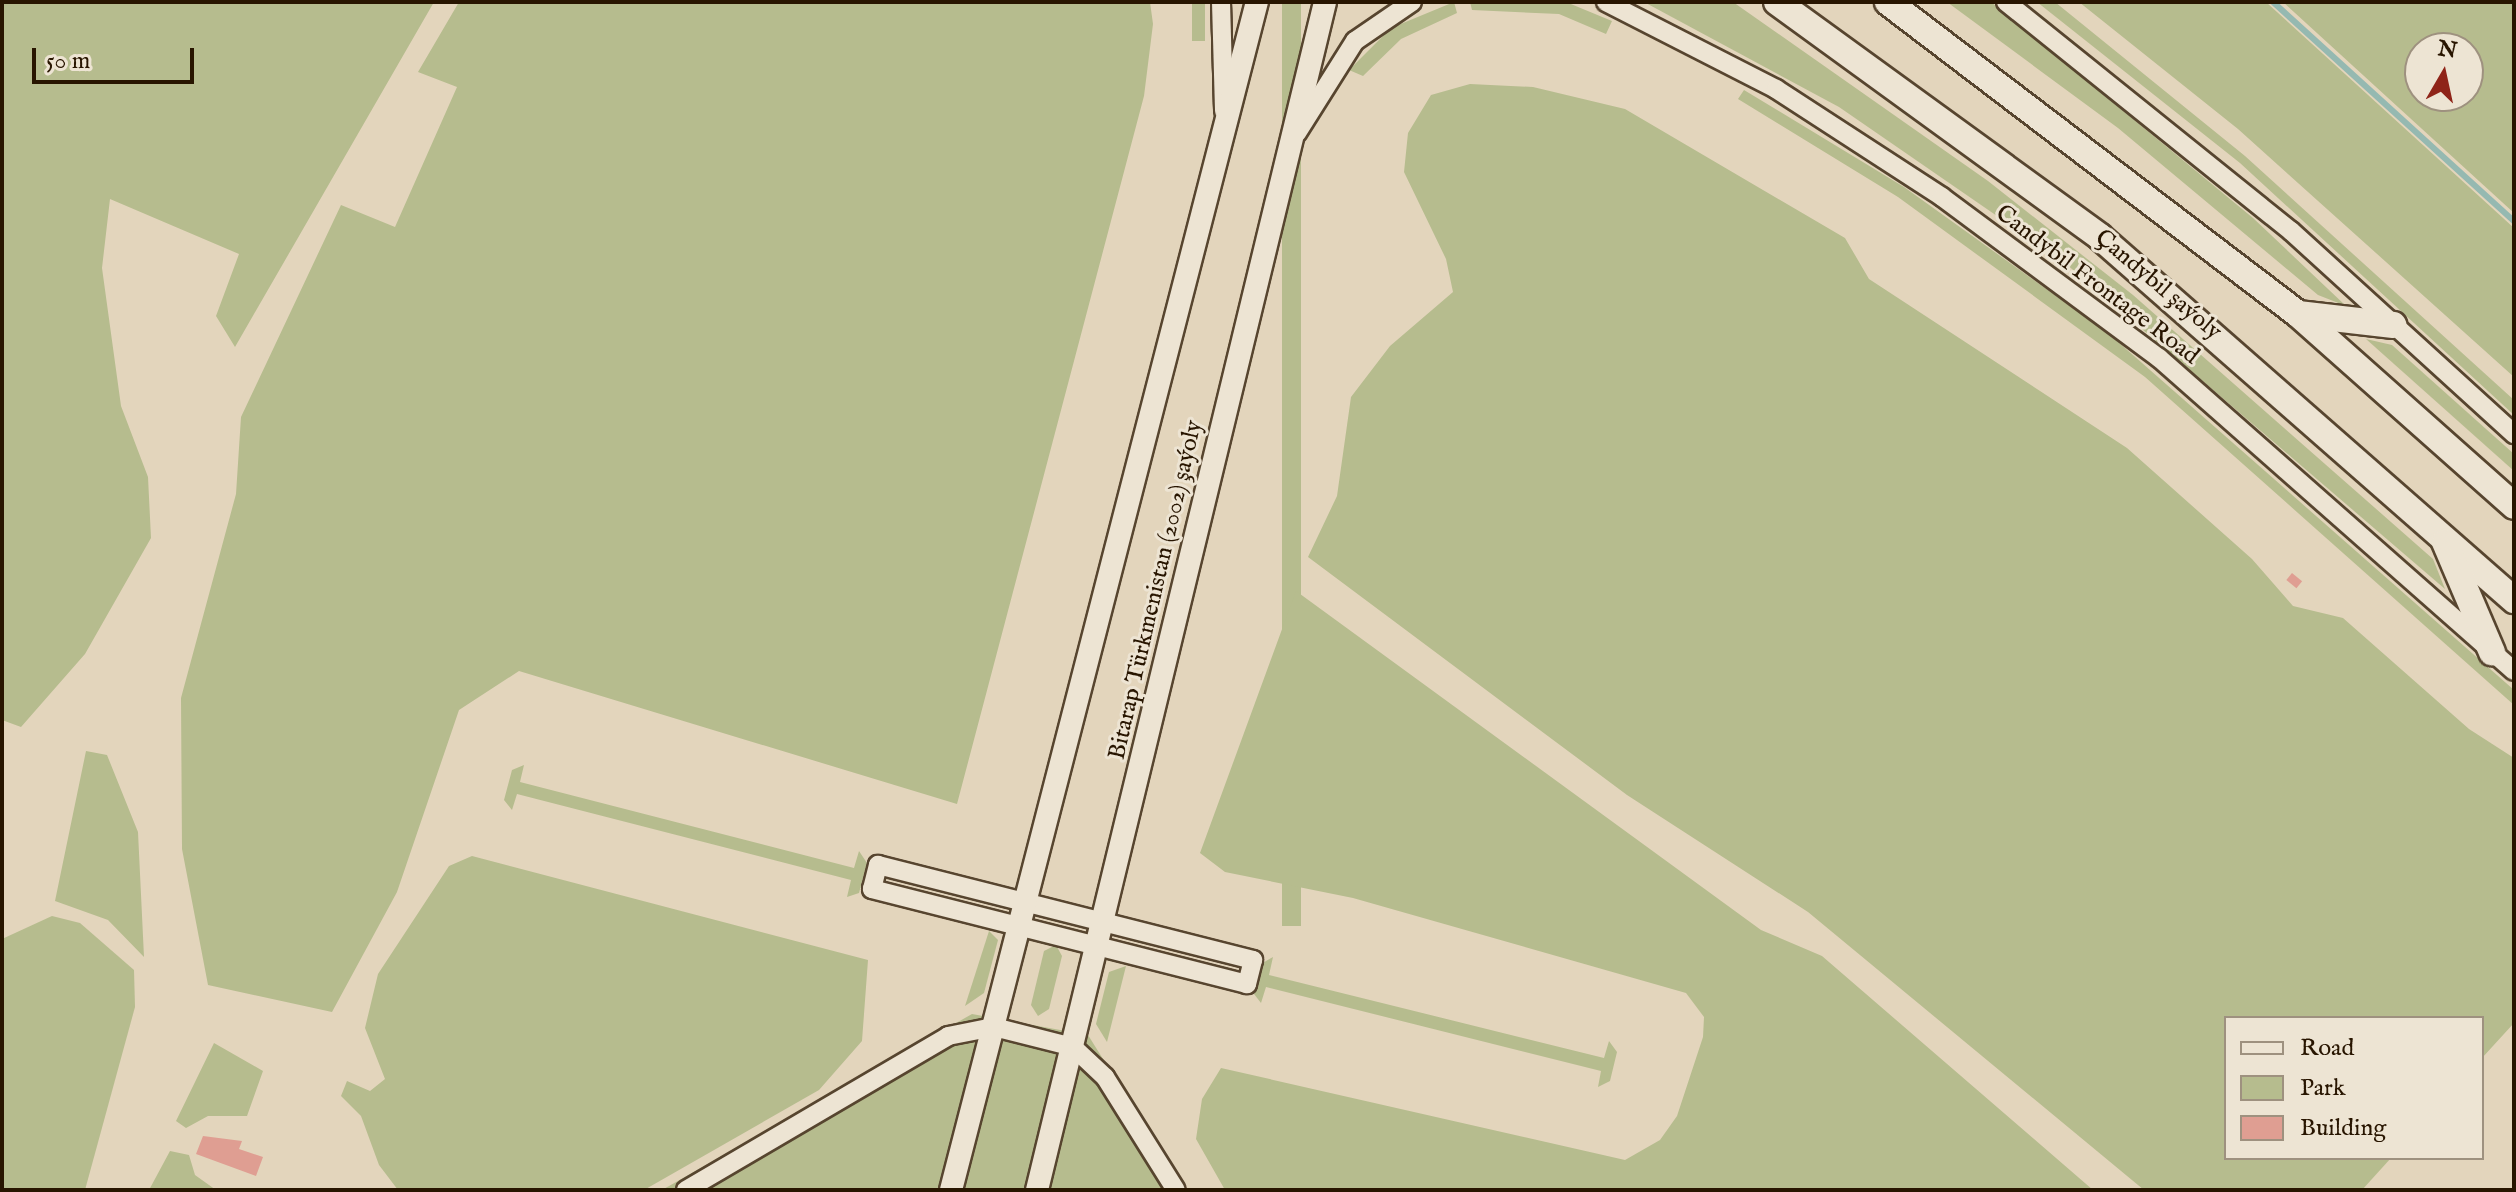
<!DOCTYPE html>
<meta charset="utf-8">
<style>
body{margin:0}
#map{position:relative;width:2516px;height:1192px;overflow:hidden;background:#e3d5bc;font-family:"IM FELL English",serif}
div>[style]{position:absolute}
.green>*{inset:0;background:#b6bc8e;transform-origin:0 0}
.stream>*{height:6px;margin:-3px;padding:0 3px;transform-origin:3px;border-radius:3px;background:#95b9b1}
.building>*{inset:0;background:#df9e92;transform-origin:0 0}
.roads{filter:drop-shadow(2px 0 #57452f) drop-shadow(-2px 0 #57452f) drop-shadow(0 2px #57452f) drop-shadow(0 -2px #57452f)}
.minor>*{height:18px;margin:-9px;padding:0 9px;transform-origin:9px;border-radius:9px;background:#ede4d3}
.tertiary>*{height:22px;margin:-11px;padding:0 11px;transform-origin:11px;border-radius:11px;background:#ede4d3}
.secondary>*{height:26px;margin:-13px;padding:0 13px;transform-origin:13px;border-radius:13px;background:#ede4d3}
span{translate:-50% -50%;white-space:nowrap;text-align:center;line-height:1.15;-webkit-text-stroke:6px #ede4d3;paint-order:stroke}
.street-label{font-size:24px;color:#281500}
.frame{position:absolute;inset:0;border:4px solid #281500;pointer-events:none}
.legend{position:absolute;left:2224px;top:1016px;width:260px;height:144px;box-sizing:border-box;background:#ede4d3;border:2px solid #9e917f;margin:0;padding:10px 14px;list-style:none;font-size:24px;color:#281500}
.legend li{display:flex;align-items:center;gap:16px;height:40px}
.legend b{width:40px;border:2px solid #9e917f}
.north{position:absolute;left:2404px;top:32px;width:80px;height:80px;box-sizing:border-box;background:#ede4d3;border:2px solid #9e917f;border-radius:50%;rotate:9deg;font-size:22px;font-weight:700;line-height:32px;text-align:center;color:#281500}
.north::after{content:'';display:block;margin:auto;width:28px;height:36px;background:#8f2418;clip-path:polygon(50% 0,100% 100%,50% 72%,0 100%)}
.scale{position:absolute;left:32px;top:48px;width:162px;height:36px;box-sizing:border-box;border:4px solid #281500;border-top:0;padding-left:10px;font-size:24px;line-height:28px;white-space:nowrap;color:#281500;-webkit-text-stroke:6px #ede4d3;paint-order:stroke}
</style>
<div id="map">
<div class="green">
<div style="clip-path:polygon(2px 2px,434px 2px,235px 347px,216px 316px,239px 254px,110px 199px,102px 268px,121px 406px,148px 477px,151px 538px,85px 654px,21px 727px,2px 720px)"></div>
<div style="clip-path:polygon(459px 2px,1150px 2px,1153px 24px,1144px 96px,957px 804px,519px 671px,459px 710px,397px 892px,332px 1012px,208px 985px,182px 849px,181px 698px,236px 494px,241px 417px,341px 205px,395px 227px,457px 87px,418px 72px)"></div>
<div style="left:1192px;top:2px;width:13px;height:39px"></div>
<div style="left:1282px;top:2px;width:19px;height:924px"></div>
<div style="clip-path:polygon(1454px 2px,1457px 13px,1401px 39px,1363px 76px,1349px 70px,1391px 28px)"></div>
<div style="clip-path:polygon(1470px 2px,1566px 2px,1612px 21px,1606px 34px,1559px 14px,1472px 10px)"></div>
<div style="clip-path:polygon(1644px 2px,1733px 2px,1988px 181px,2133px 295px,2433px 559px,2445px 589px,2065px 263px,1839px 107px)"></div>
<div style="clip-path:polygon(1947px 2px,1991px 2px,2253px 218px,2346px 306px,2318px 295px,2118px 128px)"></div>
<div style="clip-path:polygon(2037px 2px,2055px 2px,2245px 156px,2514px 400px,2514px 415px,2240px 163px)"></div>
<div style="clip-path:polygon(2079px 2px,2266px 2px,2514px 228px,2514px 377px,2238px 129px)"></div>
<div style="clip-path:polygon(evenodd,2283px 2px,2514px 2px,2514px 213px,2283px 2px,2420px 48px,2468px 48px,2468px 96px,2420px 96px,2420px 48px)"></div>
<div style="clip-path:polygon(1470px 84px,1533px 87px,1625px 109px,1845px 238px,1869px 279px,2127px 448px,2252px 559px,2293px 606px,2343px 618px,2469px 729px,2514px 758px,2514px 1023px,2482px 1058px,2482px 1018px,2226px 1018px,2226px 1158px,2391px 1158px,2362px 1190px,2144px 1190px,1808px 912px,1627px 795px,1308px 557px,1337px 496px,1351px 397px,1390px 346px,1453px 292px,1446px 259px,1404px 172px,1408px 133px,1431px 95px)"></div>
<div style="clip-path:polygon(1744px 90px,1904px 187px,2109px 334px,2514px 690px,2514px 705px,2145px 377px,1898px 197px,1738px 99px)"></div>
<div style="clip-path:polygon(2366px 339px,2392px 345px,2514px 454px,2514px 471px)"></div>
<div style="clip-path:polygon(1296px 591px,1761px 930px,1822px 956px,2093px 1190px,1225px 1190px,1196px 1139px,1202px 1099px,1221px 1068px,1625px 1160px,1660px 1140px,1677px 1116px,1703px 1037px,1704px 1017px,1686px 993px,1353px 898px,1225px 872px,1200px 853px)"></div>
<div style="clip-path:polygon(86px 751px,107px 755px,138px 832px,144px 957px,108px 920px,55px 901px)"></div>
<div style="clip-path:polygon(524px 765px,520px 782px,854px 868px,859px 851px,867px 863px,859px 893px,847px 897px,851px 880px,517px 794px,512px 810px,504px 800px,512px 770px)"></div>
<div style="clip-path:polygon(472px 856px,868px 960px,862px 1041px,819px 1090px,644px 1190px,398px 1190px,379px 1165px,361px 1116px,341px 1096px,347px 1081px,370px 1091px,385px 1079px,365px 1028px,378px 974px,449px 866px)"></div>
<div style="clip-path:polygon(52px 916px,80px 923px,134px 970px,135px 1007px,85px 1190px,2px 1190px,2px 939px)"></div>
<div style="clip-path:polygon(989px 931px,998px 940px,984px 993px,965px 1006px)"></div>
<div style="clip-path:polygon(1056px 945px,1062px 956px,1049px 1009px,1038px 1016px,1031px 1005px,1044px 951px)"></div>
<div style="clip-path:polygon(1273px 957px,1269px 975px,1604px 1058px,1609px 1041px,1617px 1052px,1610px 1081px,1598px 1087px,1601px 1071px,1266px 987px,1261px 1003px,1254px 994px,1261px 964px)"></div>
<div style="clip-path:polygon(1126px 966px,1107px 1042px,1096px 1024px,1109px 972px)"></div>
<div style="clip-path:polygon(972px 1014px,1088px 1035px,1185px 1190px,662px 1190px)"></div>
<div style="clip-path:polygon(214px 1043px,263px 1071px,247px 1116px,208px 1116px,186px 1128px,176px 1121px)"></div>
<div style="clip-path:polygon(170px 1151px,189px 1155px,195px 1175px,216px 1190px,149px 1190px)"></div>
</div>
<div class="stream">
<div style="left:2273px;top:2px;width:326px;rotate:42.3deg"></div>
</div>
<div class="building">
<div style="left:2292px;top:573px;width:13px;height:9px;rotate:39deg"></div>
<div style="clip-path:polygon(203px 1136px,242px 1141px,239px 1149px,263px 1157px,256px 1176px,196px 1154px)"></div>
</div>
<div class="roads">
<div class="minor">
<div style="left:1221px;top:2px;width:109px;rotate:88.4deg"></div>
<div style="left:1606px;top:2px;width:191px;rotate:27.1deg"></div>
<div style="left:1776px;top:89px;width:198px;rotate:33deg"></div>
<div style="left:1942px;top:197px;width:270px;rotate:36.6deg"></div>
<div style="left:2159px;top:358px;width:473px;rotate:41.4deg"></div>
<div style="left:2006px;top:2px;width:366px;rotate:38.8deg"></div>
<div style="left:2291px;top:231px;width:302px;rotate:42.3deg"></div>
<div style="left:1297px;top:133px;width:109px;rotate:-57.8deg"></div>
<div style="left:1355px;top:41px;width:69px;rotate:-34.4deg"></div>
<div style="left:878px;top:865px;width:387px;rotate:14.2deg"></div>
<div style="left:1253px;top:960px;width:25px;rotate:104deg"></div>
<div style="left:1247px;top:984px;width:387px;rotate:-165.8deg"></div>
<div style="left:872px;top:889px;width:25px;rotate:-76deg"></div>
<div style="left:686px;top:1190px;width:304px;rotate:-30.4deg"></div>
<div style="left:948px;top:1036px;width:47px;rotate:-11.1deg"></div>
<div style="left:994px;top:1027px;width:81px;rotate:14.2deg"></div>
<div style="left:1073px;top:1047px;width:44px;rotate:43.2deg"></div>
<div style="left:1105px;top:1077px;width:133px;rotate:57.9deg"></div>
</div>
<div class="tertiary">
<div style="left:951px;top:1190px;width:1227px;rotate:-75.56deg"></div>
<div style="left:1037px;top:1190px;width:1222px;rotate:-76.37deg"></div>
</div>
<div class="secondary">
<div style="left:1777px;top:2px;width:399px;rotate:36deg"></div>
<div style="left:2100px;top:237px;width:551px;rotate:41.24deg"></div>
<div style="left:1888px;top:2px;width:515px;rotate:37.27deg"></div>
<div style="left:2298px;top:314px;width:289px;rotate:41.6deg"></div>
<div style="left:2298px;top:314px;width:96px;rotate:6.6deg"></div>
<div style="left:2445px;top:542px;width:120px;rotate:66.9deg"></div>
</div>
</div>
<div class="street-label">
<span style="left:2097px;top:285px;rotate:37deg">Candybil Frontage Road</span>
<span style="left:2158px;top:285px;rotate:40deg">Çandybil şaýoly</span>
<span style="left:1156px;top:590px;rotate:-77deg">Bitarap Türkmenistan (2002) şaýoly</span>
</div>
<div class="frame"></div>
<ul class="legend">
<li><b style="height:10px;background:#ede4d3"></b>Road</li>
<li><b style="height:22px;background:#b6bc8e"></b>Park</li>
<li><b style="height:22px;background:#df9e92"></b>Building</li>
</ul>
<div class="north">N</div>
<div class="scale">50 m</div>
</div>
